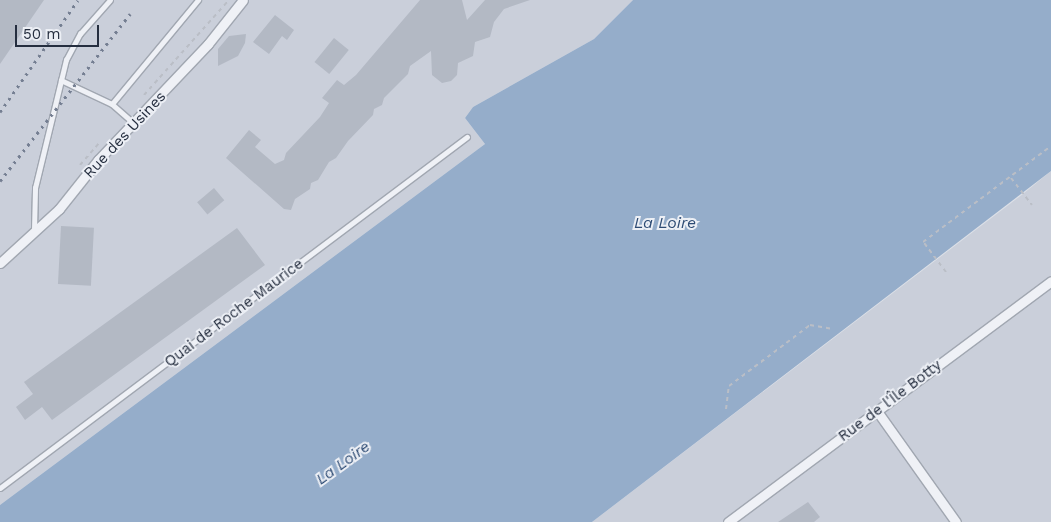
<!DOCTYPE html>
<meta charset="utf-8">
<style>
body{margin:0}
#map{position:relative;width:1051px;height:522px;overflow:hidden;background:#dce0e7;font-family:"Work Sans",sans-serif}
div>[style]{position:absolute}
.built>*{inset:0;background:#cacfda}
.water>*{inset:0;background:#95adca}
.building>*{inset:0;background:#b3b9c4;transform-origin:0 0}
.path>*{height:2px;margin-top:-1px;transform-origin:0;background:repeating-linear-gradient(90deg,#babec6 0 4px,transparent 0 8px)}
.roads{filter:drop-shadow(1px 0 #a1a7b1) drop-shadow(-1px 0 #a1a7b1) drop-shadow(0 1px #a1a7b1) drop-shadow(0 -1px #a1a7b1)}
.service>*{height:4.5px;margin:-2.25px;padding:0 2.25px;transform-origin:2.25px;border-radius:2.25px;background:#eff1f6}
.minor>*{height:9px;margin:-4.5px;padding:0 4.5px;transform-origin:4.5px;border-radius:4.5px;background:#eff1f6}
.rail>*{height:3px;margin-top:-1.5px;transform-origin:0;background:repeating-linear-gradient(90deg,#757f92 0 2.5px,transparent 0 7.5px)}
span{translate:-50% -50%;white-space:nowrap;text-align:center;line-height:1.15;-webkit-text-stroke:4px #eceff5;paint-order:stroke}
.street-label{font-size:15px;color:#252e3f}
.water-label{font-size:16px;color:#2d4b74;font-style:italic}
.scale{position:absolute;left:15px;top:25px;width:84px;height:22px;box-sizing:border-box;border:2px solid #252e3f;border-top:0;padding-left:6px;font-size:15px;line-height:18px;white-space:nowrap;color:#252e3f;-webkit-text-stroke:4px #eceff5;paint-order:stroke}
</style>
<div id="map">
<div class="built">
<div style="clip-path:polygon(0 0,633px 0,594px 39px,473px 107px,465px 118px,485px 144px,0 505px)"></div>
<div style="clip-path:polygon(1051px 171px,1051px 522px,592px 522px,1023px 194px)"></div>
</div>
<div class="water">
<div style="clip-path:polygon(633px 0,1051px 0,1051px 171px,592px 522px,0 522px,0 505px,485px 144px,465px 118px,473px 107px,594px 39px)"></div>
</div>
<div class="building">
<div style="clip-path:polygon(0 0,44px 0,0 64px)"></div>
<div style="clip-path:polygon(420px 0,462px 0,467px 20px,485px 0,530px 0,504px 9px,494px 22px,490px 37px,475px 42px,473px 56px,458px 63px,457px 75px,451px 81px,442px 83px,432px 75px,431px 51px,410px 66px,408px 74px,384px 98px,382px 105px,374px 109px,373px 115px,348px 141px,336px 158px,329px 162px,318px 180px,311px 183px,310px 189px,295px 199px,291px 210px,284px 209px,226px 158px,249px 130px,261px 140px,255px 147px,275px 164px,284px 160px,286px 153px,320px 117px,329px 103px,322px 98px,337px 80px,344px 85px,356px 75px)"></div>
<div style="clip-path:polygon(275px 15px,294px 30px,287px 40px,282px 36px,269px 54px,253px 42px)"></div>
<div style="clip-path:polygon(246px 34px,245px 43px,238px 56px,218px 66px,218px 49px,229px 36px)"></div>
<div style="left:334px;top:38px;width:19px;height:31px;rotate:39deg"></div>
<div style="left:214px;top:188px;width:16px;height:22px;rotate:50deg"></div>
<div style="left:61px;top:226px;width:33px;height:58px;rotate:3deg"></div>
<div style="clip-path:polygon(237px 228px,265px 265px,52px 420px,42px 407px,25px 420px,16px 407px,33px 394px,24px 382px)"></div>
<div style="clip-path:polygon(808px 502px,820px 517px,814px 522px,778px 522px)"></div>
</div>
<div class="path">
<div style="left:144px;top:95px;width:127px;rotate:-48.2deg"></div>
<div style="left:80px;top:165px;width:30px;rotate:-49deg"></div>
<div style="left:1011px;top:178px;width:34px;rotate:52deg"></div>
<div style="left:946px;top:272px;width:38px;rotate:-127deg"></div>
<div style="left:923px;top:242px;width:160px;rotate:-36.9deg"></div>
<div style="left:726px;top:409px;width:23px;rotate:-83deg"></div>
<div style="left:729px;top:386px;width:101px;rotate:-37deg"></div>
<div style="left:810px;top:325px;width:22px;rotate:10deg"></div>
</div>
<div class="roads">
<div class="service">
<div style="left:61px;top:80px;width:56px;rotate:25.2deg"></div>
<div style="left:112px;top:104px;width:29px;rotate:41deg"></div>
<div style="left:112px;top:104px;width:135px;rotate:-50.4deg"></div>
<div style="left:34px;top:230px;width:42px;rotate:-88.6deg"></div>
<div style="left:35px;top:188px;width:132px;rotate:-76.4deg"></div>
<div style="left:66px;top:60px;width:30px;rotate:-62deg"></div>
<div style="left:80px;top:34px;width:45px;rotate:-48.6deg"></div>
<div style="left:0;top:488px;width:584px;rotate:-36.93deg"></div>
</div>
<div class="minor">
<div style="left:0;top:263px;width:80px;rotate:-42.5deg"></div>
<div style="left:59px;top:209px;width:63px;rotate:-51.5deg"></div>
<div style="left:98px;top:160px;width:160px;rotate:-46.5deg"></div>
<div style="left:208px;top:44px;width:56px;rotate:-51.5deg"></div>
<div style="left:877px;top:411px;width:136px;rotate:54.6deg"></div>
<div style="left:728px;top:522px;width:403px;rotate:-36.7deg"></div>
</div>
</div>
<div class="rail">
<div style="left:0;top:112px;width:136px;rotate:-55.1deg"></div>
<div style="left:0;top:181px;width:212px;rotate:-52.1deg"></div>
</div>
<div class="street-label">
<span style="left:125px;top:135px;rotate:-47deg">Rue des Usines</span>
<span style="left:234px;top:313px;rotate:-37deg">Quai de Roche Maurice</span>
<span style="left:890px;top:401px;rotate:-37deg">Rue de l'Île Botty</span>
</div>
<div class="water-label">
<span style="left:665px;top:223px">La Loire</span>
<span style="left:343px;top:463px;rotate:-36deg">La Loire</span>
</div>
<div class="scale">50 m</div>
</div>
